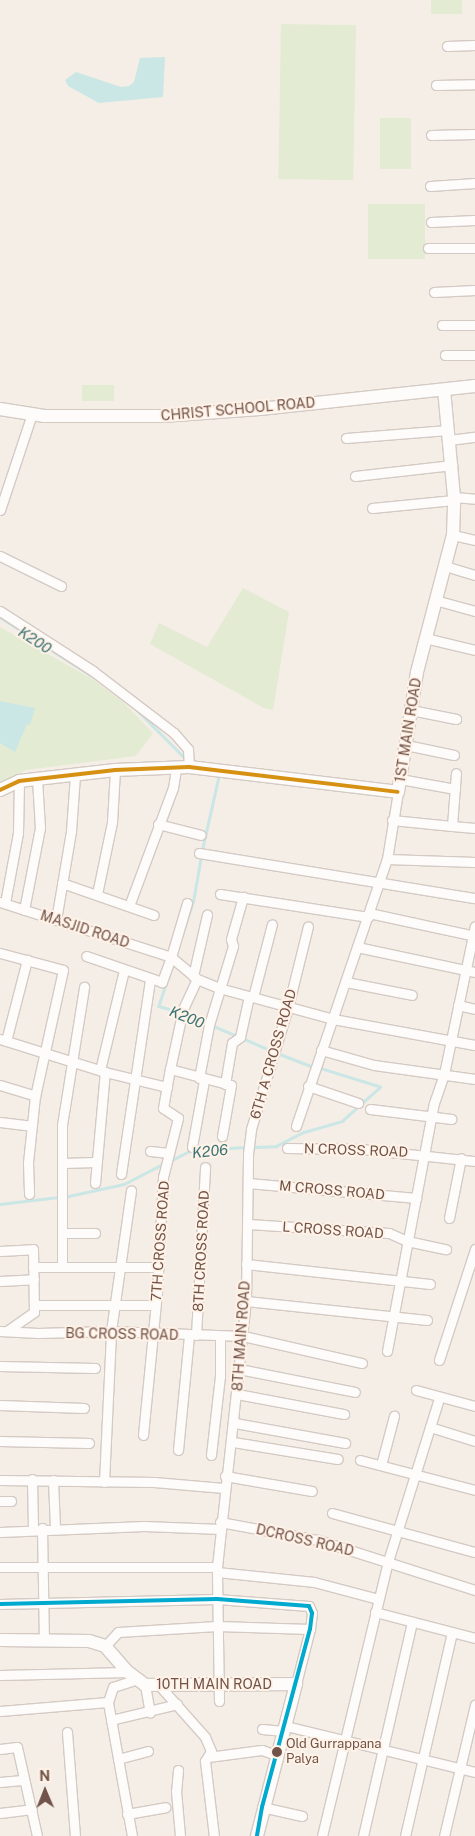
<!DOCTYPE html>
<style>
body{margin:0}
#map{position:relative;width:475px;height:1836px;overflow:hidden;background:#f5eee7;font-family:"Public Sans",sans-serif}
div>[style]{position:absolute}
.green>*{inset:0;background:#e3ebd2;transform-origin:0 0}
.water>*{inset:0;background:#cae6e5}
.stream>*{height:2.5px;margin:-1.25px;padding:0 1.25px;transform-origin:1.25px;border-radius:1.25px;background:#cae6e5}
.roads{filter:drop-shadow(1px 0 #d4cac4) drop-shadow(-1px 0 #d4cac4) drop-shadow(0 1px #d4cac4) drop-shadow(0 -1px #d4cac4)}
.street>*{height:9px;margin:-4.5px;padding:0 4.5px;transform-origin:4.5px;border-radius:4.5px;background:#fefcfb}
.secondary>*{height:12px;margin:-6px;padding:0 6px;transform-origin:6px;border-radius:6px;background:#fefcfb}
.bus-1>*{height:4px;margin:-2px;padding:0 2px;transform-origin:2px;border-radius:2px;background:#d69112}
.bus-2>*{height:4px;margin:-2px;padding:0 2px;transform-origin:2px;border-radius:2px;background:#00a9ce}
.dots>*{width:14px;height:14px;translate:-50% -50%;box-sizing:border-box;border:2px solid #fff2e7;border-radius:50%}
span{translate:-50% -50%;white-space:nowrap;text-align:center;line-height:1.15;-webkit-text-stroke:4px #fff2e7;paint-order:stroke}
.bus-label{font-size:13px;color:#725349}
.left{translate:0 -50%;text-align:left}
.street-label{font-size:14px;color:#725349}
.water-label{font-size:15px;color:#3d7577;font-style:italic}
.north{position:absolute;left:20px;top:1766px;width:50px;height:50px;-webkit-text-stroke:4px #fff2e7;paint-order:stroke;rotate:359deg;font-size:14px;font-weight:700;line-height:20px;text-align:center;color:#725349}
.north::after{content:'';display:block;margin:auto;width:18px;height:22px;background:#725349;clip-path:polygon(50% 0,100% 100%,50% 72%,0 100%)}
</style>
<div id="map">
<div class="green">
<div style="left:431px;top:0;width:31px;height:14px"></div>
<div style="left:281px;top:24px;width:75px;height:155px;rotate:1deg"></div>
<div style="left:380px;top:118px;width:31px;height:51px"></div>
<div style="left:368px;top:204px;width:57px;height:55px"></div>
<div style="left:82px;top:385px;width:32px;height:16px"></div>
<div style="clip-path:polygon(243px 588px,289px 612px,273px 710px,264px 708px,150px 644px,159px 623px,207px 647px)"></div>
<div style="clip-path:polygon(0 627px,92px 679px,123px 702px,153px 733px,136px 756px,26px 770px,0 783px)"></div>
</div>
<div class="water">
<div style="clip-path:polygon(165px 57px,163px 97px,99px 103px,68px 86px,65px 80px,76px 72px,121px 87px,129px 86px,134px 82px,140px 58px)"></div>
<div style="clip-path:polygon(0 701px,35px 708px,30px 725px,27px 724px,15px 752px,0 743px)"></div>
</div>
<div class="stream">
<div style="left:0;top:617px;width:113px;rotate:32.7deg"></div>
<div style="left:137px;top:710px;width:68px;rotate:45deg"></div>
<div style="left:202px;top:850px;width:73px;rotate:-77.3deg"></div>
<div style="left:182px;top:935px;width:35px;rotate:-72deg"></div>
<div style="left:193px;top:902px;width:47px;rotate:-80.1deg"></div>
<div style="left:170px;top:972px;width:36px;rotate:108deg"></div>
<div style="left:159px;top:1006px;width:21px;rotate:17deg"></div>
<div style="left:185px;top:1014px;width:56px;rotate:22.9deg"></div>
<div style="left:242px;top:1038px;width:33px;rotate:23deg"></div>
<div style="left:277px;top:1053px;width:40px;rotate:21deg"></div>
<div style="left:252px;top:1147px;width:24px;rotate:-2deg"></div>
<div style="left:276px;top:1146px;width:31px;rotate:-27deg"></div>
<div style="left:304px;top:1132px;width:40px;rotate:-16deg"></div>
<div style="left:342px;top:1121px;width:51px;rotate:-41.8deg"></div>
<div style="left:380px;top:1087px;width:64px;rotate:-162.7deg"></div>
<div style="left:170px;top:1161px;width:25px;rotate:-27deg"></div>
<div style="left:192px;top:1150px;width:55px;rotate:-3.1deg"></div>
<div style="left:64px;top:1197px;width:61px;rotate:-12.2deg"></div>
<div style="left:124px;top:1184px;width:44px;rotate:-27.1deg"></div>
<div style="left:0;top:1204px;width:59px;rotate:-6.8deg"></div>
</div>
<div class="roads">
<div class="street">
<div style="left:447px;top:46px;width:28px;rotate:-2deg"></div>
<div style="left:436px;top:85px;width:39px;rotate:-1deg"></div>
<div style="left:431px;top:135px;width:44px;rotate:-1.3deg"></div>
<div style="left:430px;top:186px;width:45px;rotate:-3.8deg"></div>
<div style="left:431px;top:222px;width:44px;rotate:-2.6deg"></div>
<div style="left:428px;top:248px;width:47px"></div>
<div style="left:434px;top:292px;width:41px;rotate:-2.8deg"></div>
<div style="left:442px;top:325px;width:33px"></div>
<div style="left:445px;top:355px;width:30px"></div>
<div style="left:346px;top:438px;width:102px;rotate:-4.5deg"></div>
<div style="left:449px;top:440px;width:26px;rotate:-7deg"></div>
<div style="left:355px;top:476px;width:98px;rotate:-6.5deg"></div>
<div style="left:454px;top:497px;width:21px;rotate:5deg"></div>
<div style="left:372px;top:508px;width:82px;rotate:-5.6deg"></div>
<div style="left:0;top:510px;width:101px;rotate:-71.6deg"></div>
<div style="left:453px;top:535px;width:23px;rotate:13deg"></div>
<div style="left:0;top:556px;width:68px;rotate:26.2deg"></div>
<div style="left:445px;top:566px;width:31px;rotate:17deg"></div>
<div style="left:435px;top:600px;width:41px;rotate:15.4deg"></div>
<div style="left:0;top:611px;width:111px;rotate:32.8deg"></div>
<div style="left:93px;top:671px;width:102px;rotate:37.4deg"></div>
<div style="left:174px;top:733px;width:21px;rotate:49deg"></div>
<div style="left:188px;top:749px;width:18px;rotate:87deg"></div>
<div style="left:425px;top:638px;width:51px;rotate:13.5deg"></div>
<div style="left:411px;top:710px;width:46px;rotate:11.3deg"></div>
<div style="left:406px;top:745px;width:49px;rotate:11.8deg"></div>
<div style="left:400px;top:779px;width:56px;rotate:10.3deg"></div>
<div style="left:392px;top:820px;width:60px;rotate:5.7deg"></div>
<div style="left:452px;top:826px;width:53px;rotate:-85.7deg"></div>
<div style="left:158px;top:824px;width:44px;rotate:14.3deg"></div>
<div style="left:452px;top:826px;width:23px;rotate:5deg"></div>
<div style="left:199px;top:853px;width:280px;rotate:9.3deg"></div>
<div style="left:387px;top:859px;width:88px;rotate:2deg"></div>
<div style="left:62px;top:883px;width:97px;rotate:19.2deg"></div>
<div style="left:97px;top:894px;width:74px;rotate:-78.2deg"></div>
<div style="left:112px;top:822px;width:52px;rotate:-86.7deg"></div>
<div style="left:220px;top:894px;width:150px;rotate:8.8deg"></div>
<div style="left:0;top:902px;width:180px;rotate:17.8deg"></div>
<div style="left:171px;top:957px;width:27px;rotate:110deg"></div>
<div style="left:162px;top:982px;width:80px;rotate:-161.1deg"></div>
<div style="left:5px;top:903px;width:71px;rotate:-79.5deg"></div>
<div style="left:18px;top:833px;width:52px;rotate:-88.9deg"></div>
<div style="left:187px;top:903px;width:56px;rotate:106.5deg"></div>
<div style="left:171px;top:957px;width:34px;rotate:40deg"></div>
<div style="left:197px;top:979px;width:24px;rotate:22deg"></div>
<div style="left:219px;top:988px;width:118px;rotate:15.2deg"></div>
<div style="left:333px;top:1019px;width:144px;rotate:10.4deg"></div>
<div style="left:129px;top:906px;width:126px;rotate:-69.6deg"></div>
<div style="left:173px;top:788px;width:20px;rotate:-81deg"></div>
<div style="left:24px;top:910px;width:84px;rotate:-79deg"></div>
<div style="left:40px;top:828px;width:49px;rotate:-93.5deg"></div>
<div style="left:369px;top:913px;width:108px;rotate:12.2deg"></div>
<div style="left:56px;top:920px;width:90px;rotate:-80.4deg"></div>
<div style="left:71px;top:831px;width:56px;rotate:-85.9deg"></div>
<div style="left:357px;top:947px;width:121px;rotate:12deg"></div>
<div style="left:0;top:953px;width:65px;rotate:15.1deg"></div>
<div style="left:63px;top:970px;width:129px;rotate:102.5deg"></div>
<div style="left:35px;top:1096px;width:67px;rotate:96deg"></div>
<div style="left:28px;top:1163px;width:31px;rotate:88deg"></div>
<div style="left:193px;top:976px;width:63px;rotate:-77.1deg"></div>
<div style="left:197px;top:979px;width:33px;rotate:115deg"></div>
<div style="left:183px;top:1009px;width:61px;rotate:102.2deg"></div>
<div style="left:170px;top:1069px;width:63px;rotate:14.7deg"></div>
<div style="left:231px;top:1085px;width:52px;rotate:100deg"></div>
<div style="left:346px;top:982px;width:67px;rotate:11.1deg"></div>
<div style="left:253px;top:997px;width:75px;rotate:-75.4deg"></div>
<div style="left:458px;top:1005px;width:17px;rotate:13deg"></div>
<div style="left:0;top:1039px;width:110px;rotate:17.4deg"></div>
<div style="left:105px;top:1072px;width:64px;rotate:13.6deg"></div>
<div style="left:6px;top:1041px;width:84px;rotate:-75.5deg"></div>
<div style="left:321px;top:1050px;width:55px;rotate:15.8deg"></div>
<div style="left:374px;top:1065px;width:102px;rotate:7.9deg"></div>
<div style="left:100px;top:1070px;width:103px;rotate:-76.5deg"></div>
<div style="left:199px;top:1078px;width:54px;rotate:-79.3deg"></div>
<div style="left:209px;top:1025px;width:83px;rotate:-73.1deg"></div>
<div style="left:233px;top:946px;width:7px;rotate:-106deg"></div>
<div style="left:231px;top:939px;width:44px;rotate:-74.1deg"></div>
<div style="left:225px;top:1084px;width:42px;rotate:-80.3deg"></div>
<div style="left:232px;top:1043px;width:10px;rotate:-37deg"></div>
<div style="left:240px;top:1037px;width:42px;rotate:-77.6deg"></div>
<div style="left:0;top:1085px;width:37px;rotate:17deg"></div>
<div style="left:308px;top:1086px;width:53px;rotate:18.8deg"></div>
<div style="left:370px;top:1109px;width:82px;rotate:7deg"></div>
<div style="left:0;top:1122px;width:31px;rotate:7deg"></div>
<div style="left:296px;top:1126px;width:282px;rotate:-71.2deg"></div>
<div style="left:387px;top:859px;width:68px;rotate:-80.7deg"></div>
<div style="left:192px;top:1147px;width:68px;rotate:-79.8deg"></div>
<div style="left:287px;top:1148px;width:75px;rotate:0.8deg"></div>
<div style="left:362px;top:1149px;width:114px;rotate:6.1deg"></div>
<div style="left:150px;top:1151px;width:19px;rotate:6deg"></div>
<div style="left:63px;top:1163px;width:32px;rotate:-2deg"></div>
<div style="left:121px;top:1174px;width:197px;rotate:-81.5deg"></div>
<div style="left:95px;top:1183px;width:111px;rotate:-84.9deg"></div>
<div style="left:248px;top:1183px;width:169px;rotate:5.1deg"></div>
<div style="left:449px;top:1218px;width:61px;rotate:-78.7deg"></div>
<div style="left:248px;top:1224px;width:141px;rotate:3.7deg"></div>
<div style="left:389px;top:1233px;width:20px;rotate:24deg"></div>
<div style="left:407px;top:1241px;width:40px;rotate:12deg"></div>
<div style="left:63px;top:1233px;width:32px"></div>
<div style="left:0;top:1251px;width:33px;rotate:-3deg"></div>
<div style="left:33px;top:1249px;width:63px;rotate:89.1deg"></div>
<div style="left:34px;top:1312px;width:33px;rotate:145deg"></div>
<div style="left:246px;top:1264px;width:185px;rotate:6.2deg"></div>
<div style="left:62px;top:1266px;width:141px;rotate:-90deg"></div>
<div style="left:62px;top:1125px;width:140px;rotate:-80.9deg"></div>
<div style="left:33px;top:1267px;width:126px"></div>
<div style="left:0;top:1281px;width:34px;rotate:-3deg"></div>
<div style="left:246px;top:1301px;width:182px;rotate:6deg"></div>
<div style="left:34px;top:1305px;width:121px"></div>
<div style="left:0;top:1331px;width:38px;rotate:3deg"></div>
<div style="left:38px;top:1333px;width:73px;rotate:-1.6deg"></div>
<div style="left:111px;top:1331px;width:132px;rotate:2.2deg"></div>
<div style="left:243px;top:1336px;width:122px;rotate:12.8deg"></div>
<div style="left:196px;top:1335px;width:168px;rotate:-86.9deg"></div>
<div style="left:387px;top:1351px;width:252px;rotate:-79.3deg"></div>
<div style="left:434px;top:1103px;width:31px;rotate:-71deg"></div>
<div style="left:444px;top:1074px;width:151px;rotate:-78.2deg"></div>
<div style="left:439px;top:1360px;width:117px;rotate:-72deg"></div>
<div style="left:0;top:1366px;width:95px;rotate:1.2deg"></div>
<div style="left:239px;top:1369px;width:118px;rotate:11.2deg"></div>
<div style="left:416px;top:1390px;width:61px;rotate:15.2deg"></div>
<div style="left:237px;top:1394px;width:109px;rotate:10.6deg"></div>
<div style="left:0;top:1405px;width:84px;rotate:2deg"></div>
<div style="left:235px;top:1423px;width:112px;rotate:10.3deg"></div>
<div style="left:430px;top:1427px;width:47px;rotate:17.3deg"></div>
<div style="left:143px;top:1435px;width:144px;rotate:-84.4deg"></div>
<div style="left:157px;top:1292px;width:115px;rotate:-87deg"></div>
<div style="left:163px;top:1177px;width:61px;rotate:-75.7deg"></div>
<div style="left:178px;top:1118px;width:18px;rotate:-146deg"></div>
<div style="left:163px;top:1108px;width:40px;rotate:-80deg"></div>
<div style="left:0;top:1441px;width:89px;rotate:1.3deg"></div>
<div style="left:233px;top:1442px;width:106px;rotate:9.2deg"></div>
<div style="left:178px;top:1450px;width:116px;rotate:-84.5deg"></div>
<div style="left:211px;top:1455px;width:80px;rotate:-83.5deg"></div>
<div style="left:220px;top:1376px;width:40px;rotate:-90deg"></div>
<div style="left:360px;top:1460px;width:119px;rotate:14.6deg"></div>
<div style="left:381px;top:1465px;width:51px;rotate:-75.1deg"></div>
<div style="left:225px;top:1476px;width:88px;rotate:9.8deg"></div>
<div style="left:32px;top:1479px;width:49px;rotate:88.8deg"></div>
<div style="left:0;top:1480px;width:154px;rotate:0.7deg"></div>
<div style="left:154px;top:1482px;width:70px;rotate:4.9deg"></div>
<div style="left:53px;top:1480px;width:48px;rotate:87.6deg"></div>
<div style="left:104px;top:1482px;width:151px;rotate:-87.3deg"></div>
<div style="left:111px;top:1331px;width:142px;rotate:-81.9deg"></div>
<div style="left:0;top:1501px;width:11px"></div>
<div style="left:332px;top:1513px;width:148px;rotate:15.3deg"></div>
<div style="left:220px;top:1522px;width:100px;rotate:10.4deg"></div>
<div style="left:318px;top:1540px;width:165px;rotate:17.7deg"></div>
<div style="left:42px;top:1528px;width:112px;rotate:89deg"></div>
<div style="left:0;top:1532px;width:144px;rotate:-2.4deg"></div>
<div style="left:144px;top:1526px;width:77px;rotate:2.2deg"></div>
<div style="left:0;top:1567px;width:217px"></div>
<div style="left:217px;top:1572px;width:98px;rotate:5.9deg"></div>
<div style="left:314px;top:1582px;width:66px;rotate:14.9deg"></div>
<div style="left:0;top:1604px;width:217px;rotate:-1.3deg"></div>
<div style="left:217px;top:1599px;width:92px;rotate:4.4deg"></div>
<div style="left:309px;top:1606px;width:8px;rotate:67deg"></div>
<div style="left:312px;top:1613px;width:16px;rotate:97deg"></div>
<div style="left:310px;top:1629px;width:57px;rotate:104.3deg"></div>
<div style="left:375px;top:1612px;width:103px;rotate:14.6deg"></div>
<div style="left:105px;top:1646px;width:19px;rotate:-47deg"></div>
<div style="left:118px;top:1632px;width:99px;rotate:-3.5deg"></div>
<div style="left:217px;top:1626px;width:93px;rotate:1.8deg"></div>
<div style="left:0;top:1675px;width:128px;rotate:-1.3deg"></div>
<div style="left:158px;top:1684px;width:71px;rotate:48.4deg"></div>
<div style="left:205px;top:1737px;width:15px;rotate:67deg"></div>
<div style="left:211px;top:1751px;width:12px;rotate:121deg"></div>
<div style="left:205px;top:1761px;width:76px;rotate:83.2deg"></div>
<div style="left:145px;top:1685px;width:28px;rotate:80deg"></div>
<div style="left:219px;top:1701px;width:134px;rotate:-90.9deg"></div>
<div style="left:217px;top:1567px;width:268px;rotate:-83.8deg"></div>
<div style="left:246px;top:1301px;width:147px;rotate:-89.2deg"></div>
<div style="left:248px;top:1154px;width:25px;rotate:-83deg"></div>
<div style="left:251px;top:1129px;width:127px;rotate:-73.1deg"></div>
<div style="left:288px;top:1007px;width:83px;rotate:-76.1deg"></div>
<div style="left:0;top:1711px;width:108px;rotate:-4.8deg"></div>
<div style="left:111px;top:1720px;width:68px;rotate:-13.6deg"></div>
<div style="left:286px;top:1726px;width:195px;rotate:13.7deg"></div>
<div style="left:262px;top:1729px;width:22px;rotate:5deg"></div>
<div style="left:67px;top:1732px;width:104px;rotate:85.6deg"></div>
<div style="left:0;top:1749px;width:17px;rotate:-7deg"></div>
<div style="left:17px;top:1747px;width:91px;rotate:77.3deg"></div>
<div style="left:208px;top:1757px;width:54px;rotate:-7.4deg"></div>
<div style="left:262px;top:1750px;width:15px;rotate:20deg"></div>
<div style="left:118px;top:1759px;width:31px;rotate:-15deg"></div>
<div style="left:178px;top:1770px;width:21px;rotate:95deg"></div>
<div style="left:176px;top:1791px;width:45px;rotate:84.9deg"></div>
<div style="left:0;top:1782px;width:22px;rotate:-5deg"></div>
<div style="left:262px;top:1807px;width:41px;rotate:12.7deg"></div>
<div style="left:0;top:1813px;width:32px;rotate:-7deg"></div>
<div style="left:127px;top:1814px;width:39px;rotate:-10deg"></div>
<div style="left:132px;top:1836px;width:136px;rotate:-100.2deg"></div>
<div style="left:108px;top:1702px;width:16px;rotate:-72deg"></div>
<div style="left:113px;top:1687px;width:23px;rotate:-18deg"></div>
<div style="left:322px;top:1836px;width:283px;rotate:-76.5deg"></div>
<div style="left:388px;top:1561px;width:171px;rotate:-72.6deg"></div>
<div style="left:363px;top:1836px;width:220px;rotate:-77.1deg"></div>
<div style="left:405px;top:1836px;width:209px;rotate:-77deg"></div>
<div style="left:444px;top:1836px;width:135px;rotate:-76.7deg"></div>
</div>
<div class="secondary">
<div style="left:0;top:409px;width:45px;rotate:9deg"></div>
<div style="left:44px;top:416px;width:119px"></div>
<div style="left:163px;top:416px;width:97px;rotate:-4.1deg"></div>
<div style="left:260px;top:409px;width:216px;rotate:-6.1deg"></div>
<div style="left:0;top:790px;width:21px;rotate:-25deg"></div>
<div style="left:19px;top:781px;width:97px;rotate:-6.5deg"></div>
<div style="left:115px;top:770px;width:74px;rotate:-2.3deg"></div>
<div style="left:189px;top:767px;width:210px;rotate:6.8deg"></div>
<div style="left:398px;top:792px;width:121px;rotate:-81deg"></div>
<div style="left:417px;top:672px;width:142px;rotate:-75.3deg"></div>
<div style="left:453px;top:535px;width:38px;rotate:-88deg"></div>
<div style="left:454px;top:497px;width:107px;rotate:-95.3deg"></div>
<div style="left:0;top:1640px;width:89px;rotate:0.6deg"></div>
<div style="left:89px;top:1641px;width:17px;rotate:17deg"></div>
<div style="left:105px;top:1646px;width:35px;rotate:49deg"></div>
<div style="left:128px;top:1672px;width:21px;rotate:37deg"></div>
<div style="left:145px;top:1685px;width:151px;rotate:-0.4deg"></div>
<div style="left:296px;top:1684px;width:157px;rotate:104.4deg"></div>
</div>
</div>
<div class="bus-1">
<div style="left:0;top:790px;width:21px;rotate:-25deg"></div>
<div style="left:19px;top:781px;width:97px;rotate:-6.5deg"></div>
<div style="left:115px;top:770px;width:74px;rotate:-2.3deg"></div>
<div style="left:189px;top:767px;width:210px;rotate:6.8deg"></div>
</div>
<div class="bus-2">
<div style="left:0;top:1604px;width:217px;rotate:-1.3deg"></div>
<div style="left:217px;top:1599px;width:92px;rotate:4.4deg"></div>
<div style="left:309px;top:1606px;width:8px;rotate:67deg"></div>
<div style="left:312px;top:1613px;width:16px;rotate:97deg"></div>
<div style="left:310px;top:1629px;width:184px;rotate:105.1deg"></div>
<div style="left:262px;top:1807px;width:29px;rotate:100deg"></div>
</div>
<div class="dots">
<div style="left:277px;top:1752px;background:#725349"></div>
</div>
<div class="bus-label">
<span class="left" style="left:286px;top:1752px">Old Gurrappana<br>Palya</span>
</div>
<div class="street-label">
<span style="left:238px;top:409px;rotate:-5deg">CHRIST SCHOOL ROAD</span>
<span style="left:408px;top:730px;rotate:-81deg">1ST MAIN ROAD</span>
<span style="left:85px;top:929px;rotate:18deg">MASJID ROAD</span>
<span style="left:273px;top:1054px;rotate:-74deg">6TH A CROSS ROAD</span>
<span style="left:356px;top:1150px;rotate:2deg">N CROSS ROAD</span>
<span style="left:332px;top:1190px;rotate:5deg">M CROSS ROAD</span>
<span style="left:333px;top:1230px;rotate:4deg">L CROSS ROAD</span>
<span style="left:160px;top:1241px;rotate:-86deg">7TH CROSS ROAD</span>
<span style="left:201px;top:1251px;rotate:-87deg">8TH CROSS ROAD</span>
<span style="left:122px;top:1334px;rotate:1deg">BG CROSS ROAD</span>
<span style="left:241px;top:1336px;rotate:-86deg">8TH MAIN ROAD</span>
<span style="left:305px;top:1540px;rotate:13deg">DCROSS ROAD</span>
<span style="left:214px;top:1684px">10TH MAIN ROAD</span>
</div>
<div class="water-label">
<span style="left:35px;top:640px;rotate:33deg">K200</span>
<span style="left:187px;top:1017px;rotate:22deg">K200</span>
<span style="left:210px;top:1151px;rotate:-6deg">K206</span>
</div>
<div class="north">N</div>
</div>
